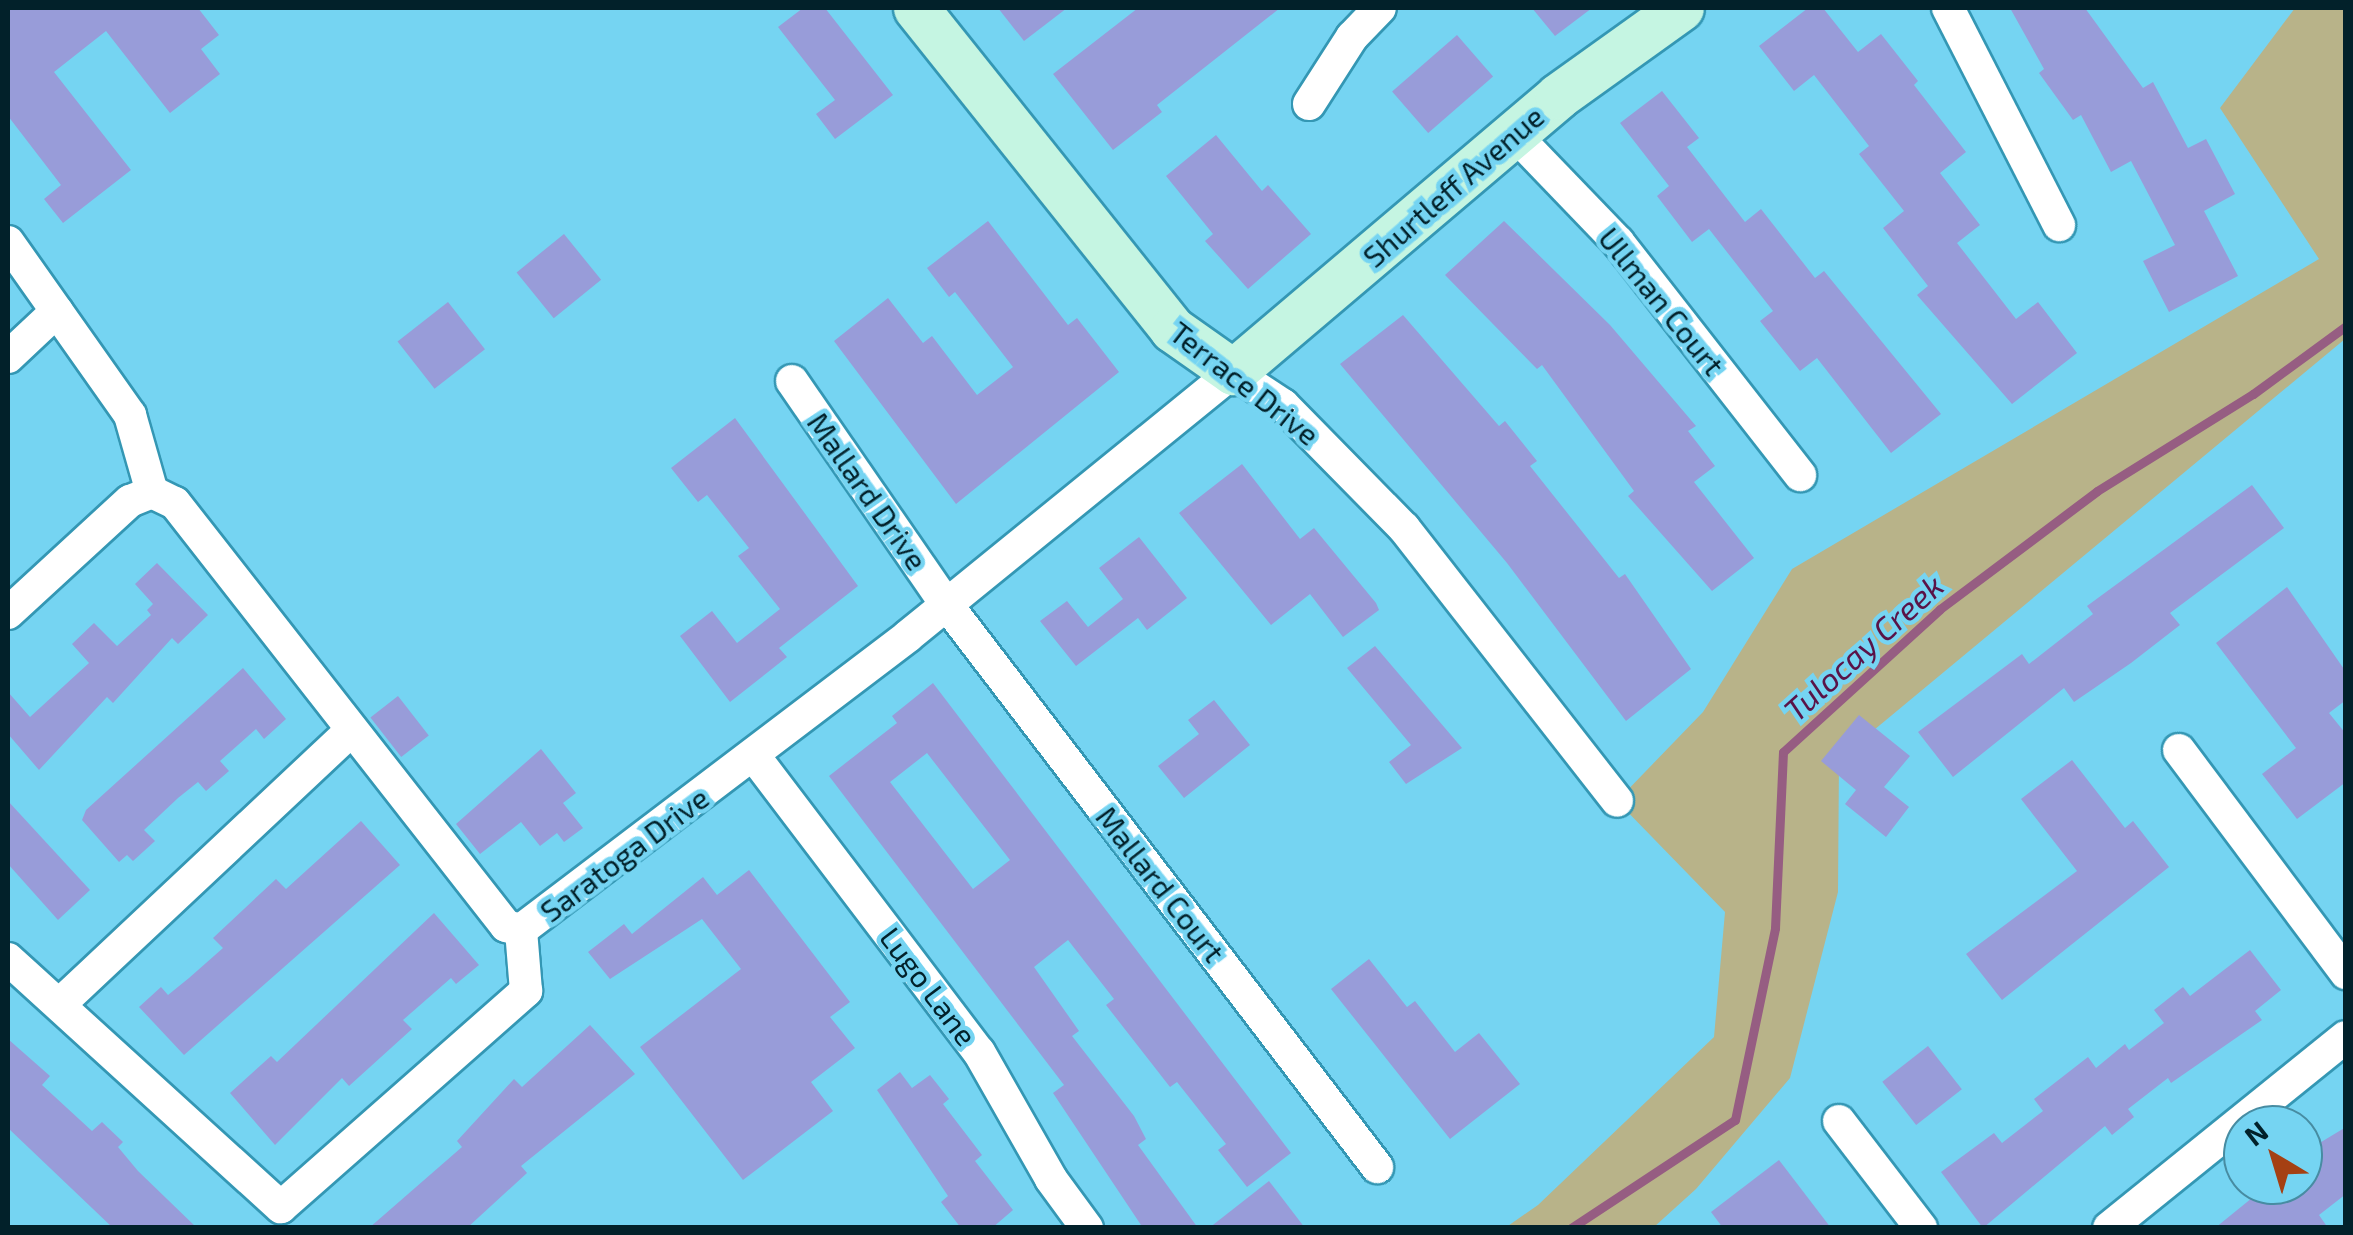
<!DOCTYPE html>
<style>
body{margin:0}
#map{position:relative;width:2353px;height:1235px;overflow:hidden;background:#75d4f2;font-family:"Exo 2",sans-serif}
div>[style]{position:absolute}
.green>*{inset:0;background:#b8b389}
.stream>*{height:9px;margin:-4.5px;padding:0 4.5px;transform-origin:4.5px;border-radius:4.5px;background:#965d82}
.building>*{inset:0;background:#989cd9;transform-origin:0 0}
.roads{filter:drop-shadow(2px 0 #3497b4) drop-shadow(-2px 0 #3497b4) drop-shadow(0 2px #3497b4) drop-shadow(0 -2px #3497b4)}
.street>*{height:32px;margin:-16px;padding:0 16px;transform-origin:16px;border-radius:16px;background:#fff}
.secondary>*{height:45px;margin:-22.5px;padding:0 22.5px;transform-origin:22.5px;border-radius:22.5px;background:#c5f5e2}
span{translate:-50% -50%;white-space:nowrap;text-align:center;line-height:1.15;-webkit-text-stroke:9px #75d4f2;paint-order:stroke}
.street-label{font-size:30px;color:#02212a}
.water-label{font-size:32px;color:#5a1347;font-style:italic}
.frame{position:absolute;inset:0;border:10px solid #02212a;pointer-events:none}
.north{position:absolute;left:2223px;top:1105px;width:100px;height:100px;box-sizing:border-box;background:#75d4f2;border:2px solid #478ca2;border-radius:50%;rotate:322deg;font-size:28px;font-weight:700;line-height:40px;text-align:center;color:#02212a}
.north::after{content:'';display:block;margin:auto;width:35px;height:45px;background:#a54013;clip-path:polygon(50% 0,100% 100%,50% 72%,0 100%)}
</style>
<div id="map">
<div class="green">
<div style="clip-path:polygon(2295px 8px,2345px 8px,2345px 339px,1839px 759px,1838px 892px,1790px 1078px,1696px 1189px,1654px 1227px,1505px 1228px,1538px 1205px,1714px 1037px,1725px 912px,1617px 801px,1703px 712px,1792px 569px,2319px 259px,2220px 108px)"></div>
</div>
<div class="stream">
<div style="left:1571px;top:1228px;width:196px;rotate:-33.4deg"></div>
<div style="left:1735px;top:1120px;width:196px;rotate:-78.2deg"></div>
<div style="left:1775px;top:928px;width:176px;rotate:-87.4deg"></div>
<div style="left:1783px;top:752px;width:212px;rotate:-42.3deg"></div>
<div style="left:1940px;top:609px;width:196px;rotate:-36.9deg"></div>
<div style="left:2097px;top:491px;width:184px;rotate:-31.9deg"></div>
<div style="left:2253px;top:394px;width:115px;rotate:-36.2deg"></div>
</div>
<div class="building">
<div style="clip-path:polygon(8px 8px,198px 8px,219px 35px,201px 49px,220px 74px,170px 113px,106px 31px,54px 72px,131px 170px,63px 223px,44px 199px,61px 185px,8px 116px)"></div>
<div style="clip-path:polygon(803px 8px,825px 8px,893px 95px,835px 139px,816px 114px,835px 100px,778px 27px)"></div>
<div style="clip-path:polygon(998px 8px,1067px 8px,1024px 41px)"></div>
<div style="clip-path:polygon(1138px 8px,1280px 8px,1157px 105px,1162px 112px,1113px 150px,1053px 74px)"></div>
<div style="clip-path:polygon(1532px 8px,1592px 8px,1555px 36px)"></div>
<div style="clip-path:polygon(1808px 8px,1823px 8px,1858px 52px,1881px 34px,1918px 81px,1914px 85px,1966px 152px,1940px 173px,1980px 225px,1957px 243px,2016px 319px,2038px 302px,2077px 353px,2012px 404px,1917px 295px,1928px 286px,1883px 228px,1904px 211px,1859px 154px,1869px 146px,1814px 75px,1794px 91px,1759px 46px)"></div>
<div style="clip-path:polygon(2010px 8px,2085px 8px,2143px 88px,2153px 82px,2188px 148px,2206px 139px,2235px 194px,2204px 211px,2238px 276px,2169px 312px,2143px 261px,2175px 245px,2131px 161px,2111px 172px,2081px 115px,2073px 120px,2039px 73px,2044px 69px)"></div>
<div style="left:1457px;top:35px;width:55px;height:86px;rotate:49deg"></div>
<div style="clip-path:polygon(1662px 91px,1699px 138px,1687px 147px,1745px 222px,1761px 209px,1815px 278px,1824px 271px,1941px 414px,1891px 453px,1817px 358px,1800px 371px,1760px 321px,1773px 311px,1709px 229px,1692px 242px,1657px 196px,1669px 186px,1620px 123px)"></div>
<div style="clip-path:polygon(1216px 135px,1262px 191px,1268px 185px,1311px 234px,1248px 289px,1205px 241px,1213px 234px,1166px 176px)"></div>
<div style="clip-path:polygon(988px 221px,1068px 325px,1077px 318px,1119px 372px,956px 504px,834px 341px,888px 298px,923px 343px,932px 336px,977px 395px,1013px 367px,955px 292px,949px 297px,927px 268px)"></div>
<div style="clip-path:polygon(1504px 221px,1610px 325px,1696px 426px,1688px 431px,1715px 466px,1694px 482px,1754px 558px,1712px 591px,1628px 496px,1634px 491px,1542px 365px,1537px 369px,1445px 275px)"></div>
<div style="left:564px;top:234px;width:59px;height:61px;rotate:51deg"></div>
<div style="left:448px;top:302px;width:60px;height:64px;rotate:52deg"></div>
<div style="clip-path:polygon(1403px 315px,1499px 426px,1505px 421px,1537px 461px,1530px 466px,1619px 578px,1625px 574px,1691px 669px,1626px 721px,1507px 563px,1340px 364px)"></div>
<div style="clip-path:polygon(735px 418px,858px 586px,779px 648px,787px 657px,730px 702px,680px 636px,712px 611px,737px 643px,780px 609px,738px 556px,749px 548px,707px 495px,698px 502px,671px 468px)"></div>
<div style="clip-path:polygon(1242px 464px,1300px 539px,1314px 528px,1376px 603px,1379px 610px,1343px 637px,1310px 594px,1271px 625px,1179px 513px)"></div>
<div style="clip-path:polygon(2252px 485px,2284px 528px,2170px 613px,2180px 625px,2131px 663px,2074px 702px,2064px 688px,1953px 777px,1918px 732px,2022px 654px,2029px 664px,2093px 614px,2087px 606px)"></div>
<div style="clip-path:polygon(1139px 537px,1187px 598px,1147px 630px,1138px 618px,1076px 666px,1040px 621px,1067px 601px,1088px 627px,1123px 599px,1099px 568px)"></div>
<div style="clip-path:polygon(157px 563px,208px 615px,178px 644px,172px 638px,113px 703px,107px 697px,39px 770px,8px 734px,8px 692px,30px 717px,89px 663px,72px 644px,94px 623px,117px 646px,151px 615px,147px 610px,153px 604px,135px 584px)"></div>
<div style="clip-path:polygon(2287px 587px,2346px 672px,2346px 700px,2329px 713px,2346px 734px,2346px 782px,2297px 819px,2262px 774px,2296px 748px,2216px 643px)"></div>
<div style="clip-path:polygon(1375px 646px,1462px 748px,1406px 784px,1389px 762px,1411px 745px,1347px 668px)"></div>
<div style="clip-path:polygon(243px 668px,286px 719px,264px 739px,256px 729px,220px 761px,229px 771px,206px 791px,198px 782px,178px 798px,144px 830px,155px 841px,133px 861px,127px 855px,119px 862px,82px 820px,86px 810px)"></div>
<div style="clip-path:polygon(evenodd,933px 683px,1291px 1153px,1247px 1187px,1218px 1150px,1226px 1144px,1177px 1082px,1170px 1087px,1106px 1005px,1114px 999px,1068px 940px,1034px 967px,1079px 1031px,1072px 1036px,1134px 1116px,1146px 1139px,1138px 1145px,1198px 1228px,1143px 1228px,1053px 1093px,1064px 1085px,829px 776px,897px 723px,892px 716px,933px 683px,927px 753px,1010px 860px,973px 889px,890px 782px,927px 753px)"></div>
<div style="left:398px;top:696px;width:50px;height:35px;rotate:52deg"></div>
<div style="clip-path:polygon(1214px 700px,1250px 745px,1184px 798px,1158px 766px,1199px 734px,1188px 720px)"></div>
<div style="clip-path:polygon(1859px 715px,1910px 756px,1884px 787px,1909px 807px,1886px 837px,1845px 804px,1856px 790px,1821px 761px)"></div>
<div style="clip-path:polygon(541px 749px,576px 793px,563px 803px,583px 828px,564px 842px,557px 833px,540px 846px,521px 822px,480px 854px,456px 824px)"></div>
<div style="clip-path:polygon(2072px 760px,2125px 828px,2133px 821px,2169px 867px,2002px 1000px,1966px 954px,2077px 871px,2021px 799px)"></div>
<div style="clip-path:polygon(8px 801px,90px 890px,58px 920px,8px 864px)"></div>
<div style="clip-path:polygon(361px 821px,400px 865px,184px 1055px,139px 1007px,161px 987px,168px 995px,189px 978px,223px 948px,213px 938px,276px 879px,286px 889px)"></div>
<div style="clip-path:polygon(749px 870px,850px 1002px,830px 1017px,855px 1048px,811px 1082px,833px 1111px,743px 1180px,640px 1047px,741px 969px,702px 919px,610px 979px,588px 952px,624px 924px,632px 934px,703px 877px,717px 895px)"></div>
<div style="clip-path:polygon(434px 913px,479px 965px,456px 984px,451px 978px,403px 1020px,412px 1029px,349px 1086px,342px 1078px,275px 1145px,230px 1093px,271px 1056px,277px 1062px)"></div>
<div style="clip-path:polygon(2250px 950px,2281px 990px,2255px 1011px,2262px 1020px,2171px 1083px,2168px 1078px,2128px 1109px,2134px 1117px,2112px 1135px,2105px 1126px,1983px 1228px,1941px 1172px,1994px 1133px,2002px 1143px,2043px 1111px,2034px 1099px,2088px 1057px,2096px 1068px,2125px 1044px,2129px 1050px,2164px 1023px,2154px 1010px,2183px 987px,2190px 996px)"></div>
<div style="clip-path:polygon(1369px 959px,1407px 1007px,1415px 1001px,1455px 1052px,1479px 1033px,1520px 1084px,1450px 1139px,1331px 989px)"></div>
<div style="clip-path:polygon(590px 1025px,635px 1074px,521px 1166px,527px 1173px,467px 1228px,369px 1228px,462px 1147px,457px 1141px,514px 1079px,522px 1087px)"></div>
<div style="clip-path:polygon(8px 1039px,50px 1076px,42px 1085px,92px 1131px,102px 1122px,123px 1142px,118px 1147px,138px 1171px,197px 1228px,113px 1228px,8px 1128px)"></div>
<div style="left:1928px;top:1046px;width:55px;height:58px;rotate:52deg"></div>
<div style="clip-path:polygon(900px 1072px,912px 1088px,930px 1075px,949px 1099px,943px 1104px,982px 1155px,975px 1161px,1013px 1210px,992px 1228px,961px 1228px,941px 1202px,948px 1196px,877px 1090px)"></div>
<div style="clip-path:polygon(2346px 1127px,2346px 1194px,2319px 1215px,2328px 1228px,2215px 1228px,2268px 1185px,2303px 1185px,2303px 1153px)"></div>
<div style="clip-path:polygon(1779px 1160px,1831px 1228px,1723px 1228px,1711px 1212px)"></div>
<div style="clip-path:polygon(1269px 1181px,1305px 1228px,1209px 1228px)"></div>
</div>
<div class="roads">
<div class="street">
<div style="left:1948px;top:8px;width:244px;rotate:62.9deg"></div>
<div style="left:1309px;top:104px;width:80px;rotate:-57.3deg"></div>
<div style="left:1352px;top:37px;width:40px;rotate:-46deg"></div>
<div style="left:1515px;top:135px;width:149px;rotate:46.1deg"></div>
<div style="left:1618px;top:242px;width:296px;rotate:52deg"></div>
<div style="left:8px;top:242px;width:212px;rotate:54.8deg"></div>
<div style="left:130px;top:415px;width:80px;rotate:74.1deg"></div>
<div style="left:8px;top:357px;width:67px;rotate:-43.2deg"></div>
<div style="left:792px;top:381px;width:267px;rotate:55.4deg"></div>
<div style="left:944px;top:601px;width:713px;rotate:52.58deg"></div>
<div style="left:8px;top:613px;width:166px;rotate:-42.6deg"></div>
<div style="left:130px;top:501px;width:24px;rotate:-22deg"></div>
<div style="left:152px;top:492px;width:25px;rotate:26deg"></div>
<div style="left:175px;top:503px;width:537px;rotate:51.96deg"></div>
<div style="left:506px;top:926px;width:16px;rotate:15deg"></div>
<div style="left:521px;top:930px;width:486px;rotate:-37.2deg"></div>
<div style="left:908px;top:636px;width:419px;rotate:-39.1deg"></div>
<div style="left:1233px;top:372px;width:60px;rotate:33.4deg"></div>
<div style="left:1283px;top:405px;width:173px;rotate:45.5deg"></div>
<div style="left:1404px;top:528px;width:346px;rotate:52deg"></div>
<div style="left:2179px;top:750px;width:279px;rotate:53.2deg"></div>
<div style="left:754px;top:756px;width:372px;rotate:52.8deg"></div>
<div style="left:979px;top:1052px;width:146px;rotate:60.4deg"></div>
<div style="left:1051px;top:1179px;width:61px;rotate:53.7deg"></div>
<div style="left:8px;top:959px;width:369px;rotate:42.3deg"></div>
<div style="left:281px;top:1207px;width:327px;rotate:-41.4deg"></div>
<div style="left:526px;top:991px;width:61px;rotate:-94.7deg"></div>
<div style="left:61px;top:1003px;width:399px;rotate:-43.2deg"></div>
<div style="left:1839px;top:1121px;width:135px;rotate:52.5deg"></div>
<div style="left:2109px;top:1228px;width:304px;rotate:-38.9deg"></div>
</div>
<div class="secondary">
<div style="left:916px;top:8px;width:411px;rotate:51.4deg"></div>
<div style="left:1172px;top:329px;width:75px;rotate:35.2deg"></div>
<div style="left:1233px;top:372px;width:426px;rotate:-40.3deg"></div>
<div style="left:1558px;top:96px;width:151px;rotate:-35.6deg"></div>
</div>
</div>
<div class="street-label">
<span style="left:1453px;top:186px;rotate:-41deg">Shurtleff Avenue</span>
<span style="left:1662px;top:301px;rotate:51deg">Ullman Court</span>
<span style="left:1245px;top:383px;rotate:38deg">Terrace Drive</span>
<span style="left:868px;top:491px;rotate:55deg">Mallard Drive</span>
<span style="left:624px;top:854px;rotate:-37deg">Saratoga Drive</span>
<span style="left:1161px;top:884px;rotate:52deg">Mallard Court</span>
<span style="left:929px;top:986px;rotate:53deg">Lugo Lane</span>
</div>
<div class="water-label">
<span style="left:1863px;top:647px;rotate:-42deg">Tulocay Creek</span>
</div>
<div class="frame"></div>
<div class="north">N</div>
</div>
